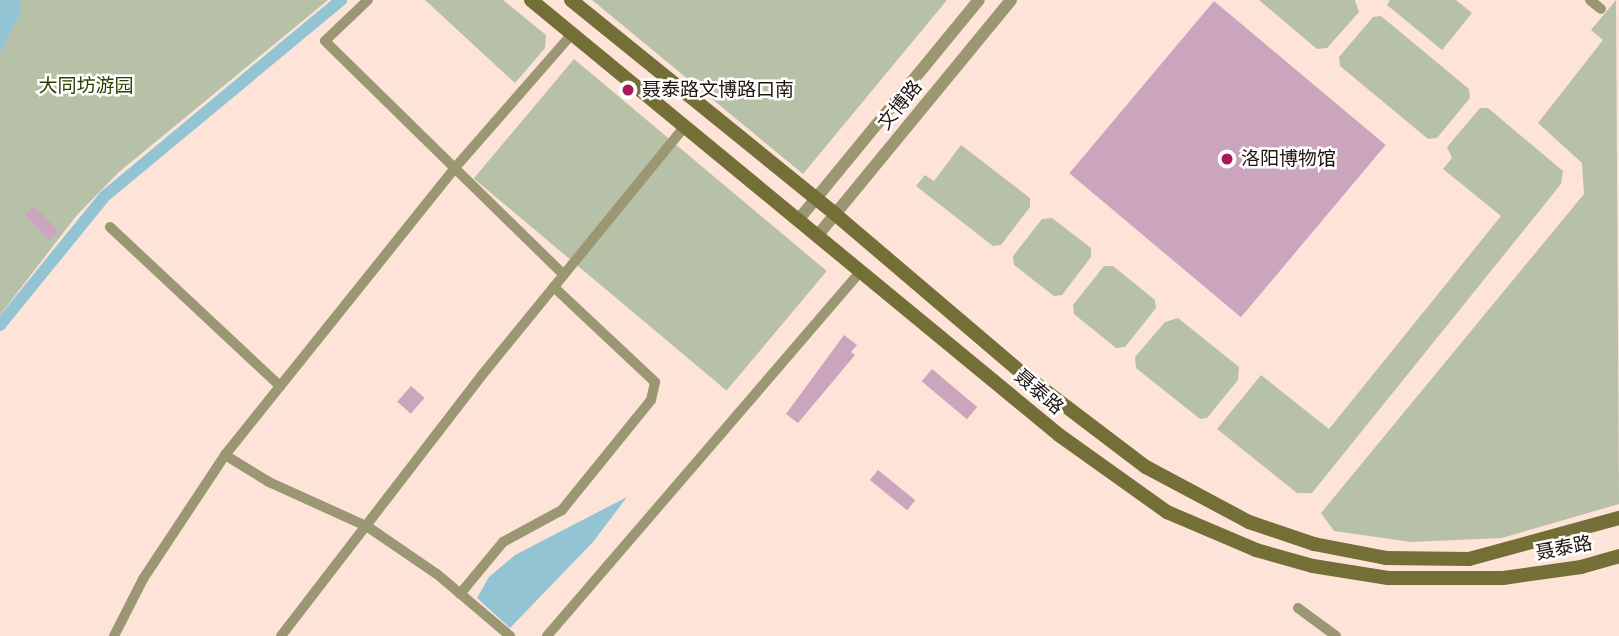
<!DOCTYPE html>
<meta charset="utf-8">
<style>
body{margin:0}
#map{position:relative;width:1619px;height:636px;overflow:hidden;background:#fee3d9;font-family:Quicksand,"Noto Sans SC",sans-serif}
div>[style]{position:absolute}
.green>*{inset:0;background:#b7c1a8;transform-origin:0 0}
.water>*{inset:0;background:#93c4d4}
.canal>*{height:12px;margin:-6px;padding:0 6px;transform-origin:6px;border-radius:6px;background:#93c4d4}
.building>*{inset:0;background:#cba4bd;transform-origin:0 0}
.minor>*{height:10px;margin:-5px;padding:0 5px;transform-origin:5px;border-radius:5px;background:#9a9772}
.tertiary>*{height:12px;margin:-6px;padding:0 6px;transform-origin:6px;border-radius:6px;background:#9a9772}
.secondary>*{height:14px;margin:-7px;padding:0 7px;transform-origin:7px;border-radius:7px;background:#746f36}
.dots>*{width:19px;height:19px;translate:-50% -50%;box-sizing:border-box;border:4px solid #fff;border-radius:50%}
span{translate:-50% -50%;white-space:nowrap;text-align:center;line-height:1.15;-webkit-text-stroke:5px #fff;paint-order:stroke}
.park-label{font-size:19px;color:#2e4001}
.poi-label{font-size:19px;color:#1e130f}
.left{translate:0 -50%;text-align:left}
.street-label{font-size:19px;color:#1e130f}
</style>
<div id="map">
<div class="green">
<div style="clip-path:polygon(0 0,328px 0,119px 172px,77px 215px,0 315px)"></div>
<div style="clip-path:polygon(425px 0,503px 0,546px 35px,545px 48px,515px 83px)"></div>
<div style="clip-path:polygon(592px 0,947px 0,803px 174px)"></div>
<div style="clip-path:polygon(1259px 0,1355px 0,1359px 12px,1327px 48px,1317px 49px)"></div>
<div style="clip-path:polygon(1390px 0,1456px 0,1472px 13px,1442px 50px,1387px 5px)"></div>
<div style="clip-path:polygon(1616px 0,1619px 504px,1502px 538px,1411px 542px,1334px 531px,1321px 513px,1584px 194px,1582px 163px,1538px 123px,1603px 40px,1591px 30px)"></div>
<div style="clip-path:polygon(1381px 16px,1469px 89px,1470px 98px,1437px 138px,1428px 139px,1340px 66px,1339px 57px,1373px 17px)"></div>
<div style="left:574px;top:59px;width:330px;height:156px;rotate:40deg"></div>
<div style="clip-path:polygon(1480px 108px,1488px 108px,1563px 171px,1561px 184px,1312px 493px,1297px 493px,1217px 429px,1261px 375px,1329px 429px,1501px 216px,1443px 169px,1452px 158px,1447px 147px)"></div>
<div style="clip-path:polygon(961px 145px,1030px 198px,1030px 207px,1001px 245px,993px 246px,916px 186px,925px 175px,934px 181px)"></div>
<div style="clip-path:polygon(1052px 218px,1091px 248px,1091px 257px,1062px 295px,1054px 296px,1014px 265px,1013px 256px,1042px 219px)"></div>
<div style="clip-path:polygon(1104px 266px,1113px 266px,1155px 300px,1156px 308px,1125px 347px,1116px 348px,1074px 314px,1073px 305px)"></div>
<div style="clip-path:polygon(1178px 318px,1239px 367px,1238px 380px,1207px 418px,1200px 419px,1136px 368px,1135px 357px,1165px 322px)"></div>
</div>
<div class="water">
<div style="clip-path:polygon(0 0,21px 0,19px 16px,0 53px)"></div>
<div style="clip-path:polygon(627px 497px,593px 542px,510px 628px,477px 598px,489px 577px,515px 555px)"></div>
</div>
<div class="canal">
<div style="left:0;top:325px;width:166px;rotate:-50.9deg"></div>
<div style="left:105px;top:196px;width:307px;rotate:-39.7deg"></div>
</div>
<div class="building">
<div style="left:1214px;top:1px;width:224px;height:225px;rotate:40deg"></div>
<div style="left:34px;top:206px;width:35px;height:13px;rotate:46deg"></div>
<div style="clip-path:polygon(844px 335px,857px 345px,851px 352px,855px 355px,798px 423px,786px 414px)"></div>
<div style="left:932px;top:369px;width:59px;height:16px;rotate:40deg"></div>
<div style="left:411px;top:386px;width:18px;height:21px;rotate:41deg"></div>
<div style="left:878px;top:470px;width:48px;height:13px;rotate:39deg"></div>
</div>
<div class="minor">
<div style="left:368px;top:0;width:59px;rotate:136.4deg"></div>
<div style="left:325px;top:41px;width:334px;rotate:44.4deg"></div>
<div style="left:1590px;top:0;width:14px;rotate:39deg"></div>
<div style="left:110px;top:227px;width:233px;rotate:43.1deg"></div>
<div style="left:225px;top:455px;width:52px;rotate:31.5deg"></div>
<div style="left:269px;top:482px;width:109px;rotate:24.4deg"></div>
<div style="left:368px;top:527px;width:83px;rotate:34.3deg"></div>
<div style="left:437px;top:574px;width:96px;rotate:40.3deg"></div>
<div style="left:460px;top:594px;width:67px;rotate:-50.4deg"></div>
<div style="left:503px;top:542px;width:67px;rotate:-28.5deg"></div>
<div style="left:562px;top:510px;width:141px;rotate:-51deg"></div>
<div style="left:651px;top:400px;width:18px;rotate:-77deg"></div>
<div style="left:655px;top:382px;width:139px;rotate:-136.8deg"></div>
<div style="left:1298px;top:608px;width:47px;rotate:36.4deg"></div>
<div style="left:114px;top:636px;width:64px;rotate:-63deg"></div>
<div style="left:143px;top:579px;width:149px;rotate:-56.5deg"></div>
<div style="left:225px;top:455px;width:365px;rotate:-51.3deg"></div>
<div style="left:453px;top:170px;width:181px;rotate:-48.8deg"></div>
<div style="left:281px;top:636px;width:329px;rotate:-52.4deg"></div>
<div style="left:482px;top:375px;width:321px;rotate:-50.8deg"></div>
<div style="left:547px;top:636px;width:481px;rotate:-49.3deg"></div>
</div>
<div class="tertiary">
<div style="left:799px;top:219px;width:283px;rotate:-50.6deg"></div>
<div style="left:818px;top:235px;width:304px;rotate:-50.6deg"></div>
</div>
<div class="secondary">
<div style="left:531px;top:0;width:684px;rotate:39.48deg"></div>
<div style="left:1059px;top:435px;width:133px;rotate:35.5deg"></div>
<div style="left:1167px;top:512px;width:97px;rotate:23.1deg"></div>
<div style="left:1256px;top:550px;width:59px;rotate:15.7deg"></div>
<div style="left:1313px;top:566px;width:76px;rotate:9.1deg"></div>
<div style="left:1388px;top:578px;width:115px"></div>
<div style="left:1503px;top:578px;width:79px;rotate:-8deg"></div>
<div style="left:1581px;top:567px;width:40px;rotate:-16deg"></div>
<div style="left:571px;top:0;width:340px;rotate:39deg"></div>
<div style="left:835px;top:214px;width:240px;rotate:40.4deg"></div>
<div style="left:1018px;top:370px;width:161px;rotate:37.2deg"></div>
<div style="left:1146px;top:467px;width:117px;rotate:28.1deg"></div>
<div style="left:1249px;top:522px;width:69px;rotate:18.7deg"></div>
<div style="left:1314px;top:544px;width:73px;rotate:11deg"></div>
<div style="left:1386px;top:558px;width:83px;rotate:0.7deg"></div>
<div style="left:1469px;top:559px;width:156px;rotate:-15.3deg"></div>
</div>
<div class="dots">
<div style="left:628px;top:90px;background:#a81957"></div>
<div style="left:1227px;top:159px;background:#a81957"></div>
</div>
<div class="park-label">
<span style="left:86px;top:86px">大同坊游园</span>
</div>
<div class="poi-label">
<span class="left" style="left:642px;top:90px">聂泰路文博路口南</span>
<span class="left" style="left:1241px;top:159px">洛阳博物馆</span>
</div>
<div class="street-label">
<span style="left:900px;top:105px;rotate:-51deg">文博路</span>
<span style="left:1039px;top:392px;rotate:41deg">聂泰路</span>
<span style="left:1564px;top:548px;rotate:-11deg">聂泰路</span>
</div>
</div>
